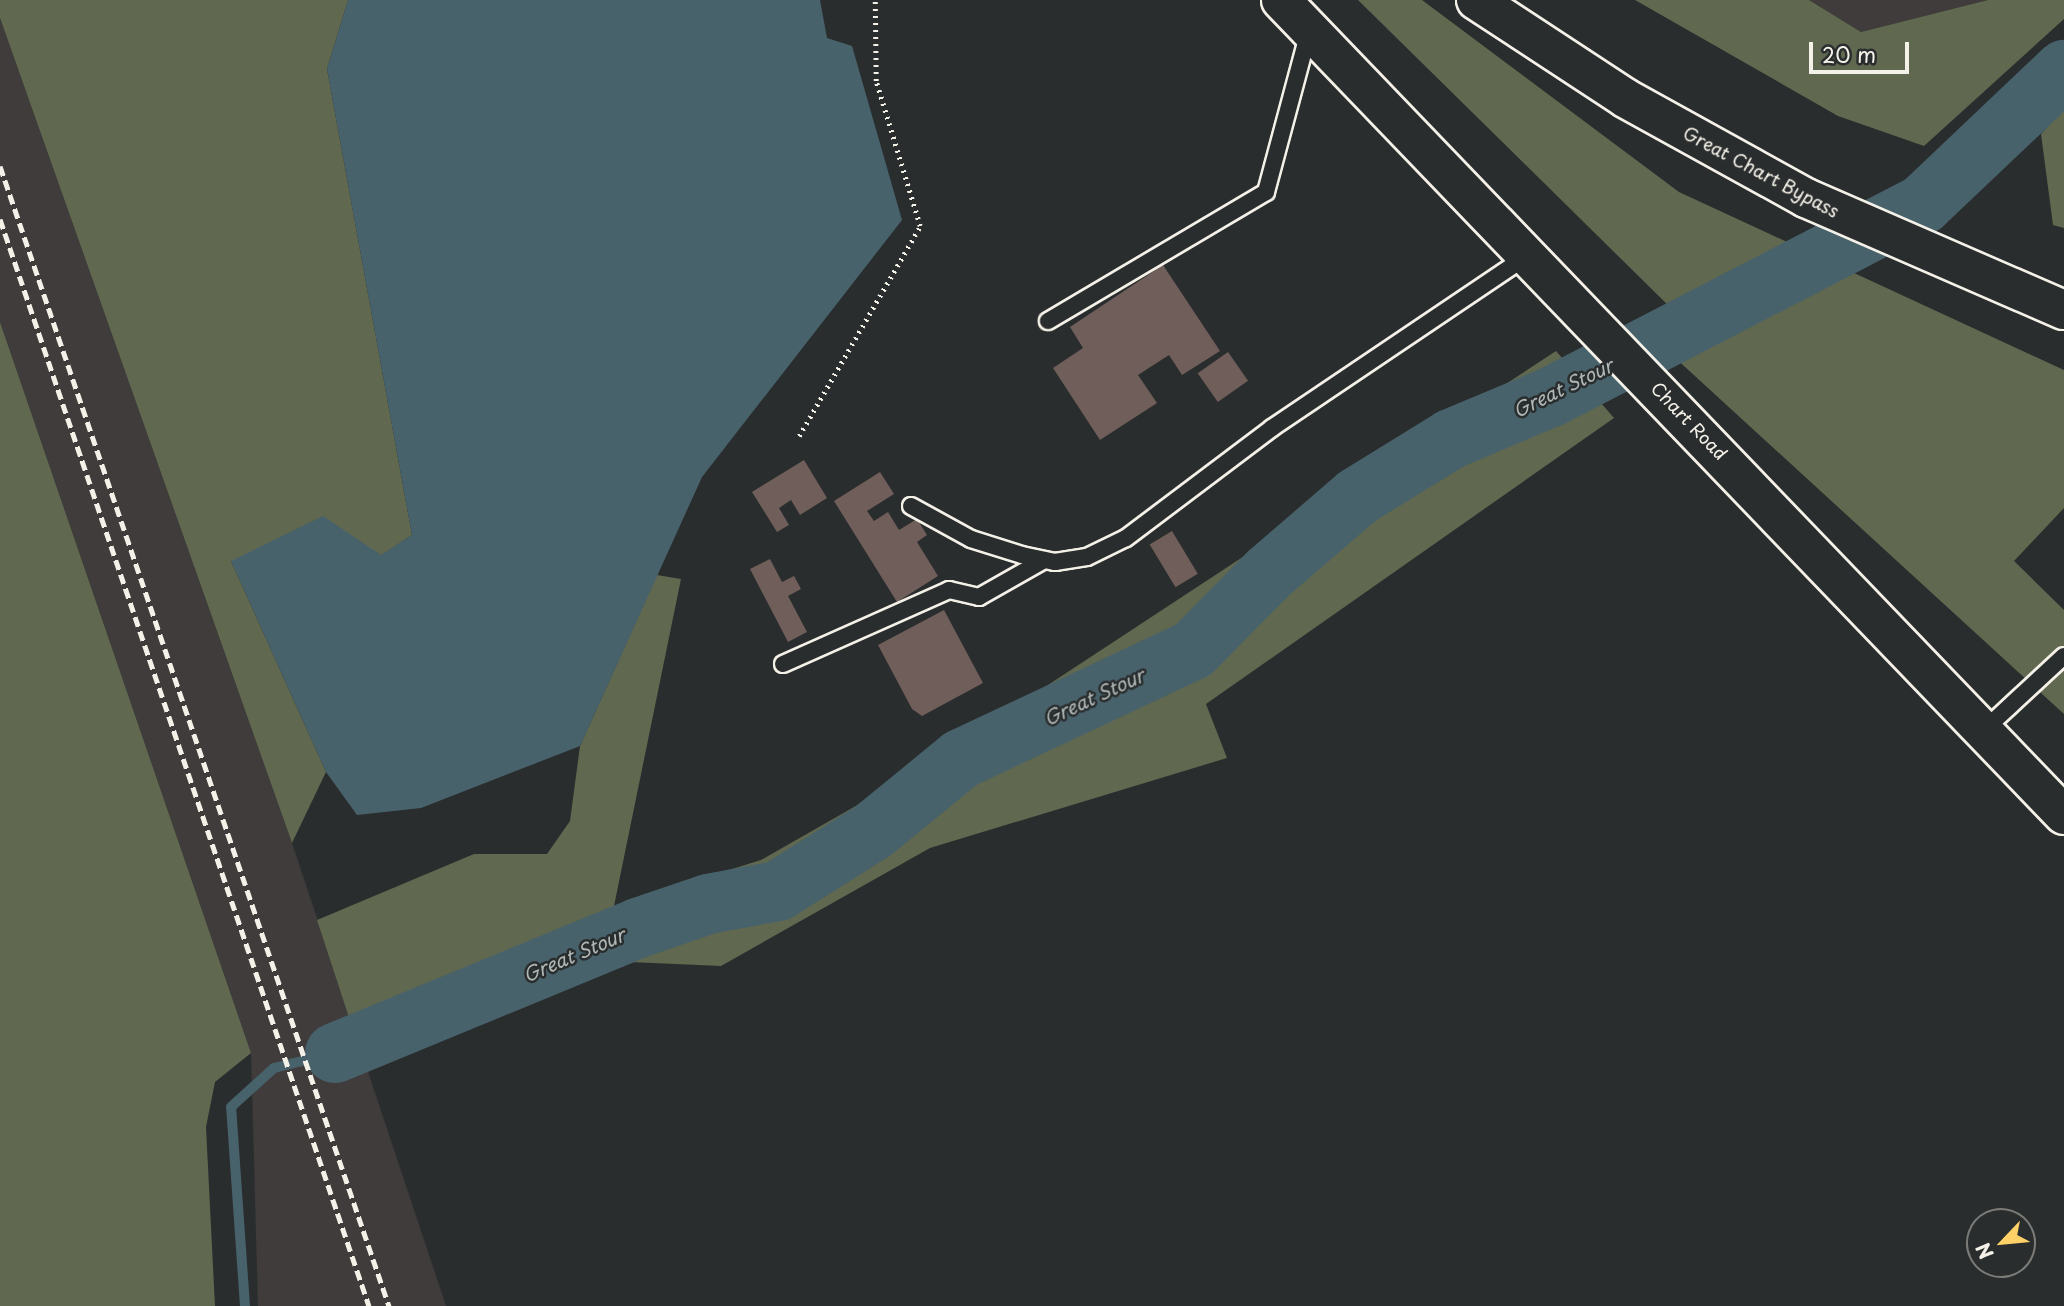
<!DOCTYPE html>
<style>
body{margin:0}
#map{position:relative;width:2064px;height:1306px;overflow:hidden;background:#2a2d2e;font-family:"Playpen Sans",sans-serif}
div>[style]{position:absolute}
.built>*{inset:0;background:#3f3c3b}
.green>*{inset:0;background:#60684f}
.water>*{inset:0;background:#48626c}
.stream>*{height:10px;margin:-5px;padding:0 5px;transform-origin:5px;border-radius:5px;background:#48626c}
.river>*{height:60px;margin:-30px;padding:0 30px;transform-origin:30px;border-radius:30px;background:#48626c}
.building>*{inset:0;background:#705e5a;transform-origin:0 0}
.path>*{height:4.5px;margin-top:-2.25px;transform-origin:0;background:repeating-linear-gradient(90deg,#f4f1e8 0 2px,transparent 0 7px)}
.roads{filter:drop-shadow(2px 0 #f4f1e8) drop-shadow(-2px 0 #f4f1e8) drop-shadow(0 2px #f4f1e8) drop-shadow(0 -2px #f4f1e8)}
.lane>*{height:16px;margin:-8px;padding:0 8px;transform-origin:8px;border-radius:8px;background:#2a2d2e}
.secondary>*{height:38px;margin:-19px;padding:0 19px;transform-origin:19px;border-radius:19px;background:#2a2d2e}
.primary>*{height:38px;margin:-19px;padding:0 19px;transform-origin:19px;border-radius:19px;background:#2a2d2e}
.rail>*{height:5px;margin-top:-2.5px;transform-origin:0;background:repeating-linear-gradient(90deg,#f4f1e8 0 10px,transparent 0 15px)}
span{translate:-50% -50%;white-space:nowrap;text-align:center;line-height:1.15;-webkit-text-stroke:5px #2a2d2e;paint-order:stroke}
.street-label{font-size:18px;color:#f4f1e8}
.water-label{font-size:19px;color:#afb8b6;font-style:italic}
.north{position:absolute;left:1966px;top:1208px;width:70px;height:70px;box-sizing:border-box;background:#2a2d2e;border:2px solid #7b7b78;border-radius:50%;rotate:244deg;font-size:19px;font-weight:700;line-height:28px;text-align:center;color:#f4f1e8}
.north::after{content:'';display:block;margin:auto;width:24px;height:32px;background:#ffd166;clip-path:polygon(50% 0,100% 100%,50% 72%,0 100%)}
.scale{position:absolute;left:1809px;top:42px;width:100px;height:32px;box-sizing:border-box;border:4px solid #f4f1e8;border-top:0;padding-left:9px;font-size:21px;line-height:24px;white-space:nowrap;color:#f4f1e8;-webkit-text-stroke:5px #2a2d2e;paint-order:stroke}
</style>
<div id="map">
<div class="built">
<div style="clip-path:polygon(1809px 0,1988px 0,1861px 32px)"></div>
<div style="clip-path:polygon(0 18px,292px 843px,446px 1306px,258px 1306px,251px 1053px,0 322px)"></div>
</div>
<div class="green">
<div style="clip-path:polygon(0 0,348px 0,327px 69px,412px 535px,382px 555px,231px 561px,326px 772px,292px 843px,0 18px)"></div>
<div style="clip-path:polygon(1358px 0,1422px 0,1679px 192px,2064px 370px,2064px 508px,2014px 561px,2064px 610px,2064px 714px,1672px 355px,1674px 311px)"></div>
<div style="clip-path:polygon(1635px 0,1809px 0,1861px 32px,1988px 0,2064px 0,2064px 19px,1924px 146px,1838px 116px)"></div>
<div style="clip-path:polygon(2064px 109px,2064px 228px,2053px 225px,2041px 134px)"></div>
<div style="clip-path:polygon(0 322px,251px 1053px,215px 1082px,206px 1127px,215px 1306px,0 1306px)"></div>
<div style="clip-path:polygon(1556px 351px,1614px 418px,1206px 704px,1227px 758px,930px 848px,721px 966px,607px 961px,363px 1060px,317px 920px,474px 854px,547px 854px,570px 821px,580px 746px,657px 575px,681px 579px,614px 906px,761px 860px,917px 771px)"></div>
</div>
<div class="water">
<div style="clip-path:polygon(348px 0,820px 0,827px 38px,852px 46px,902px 220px,702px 477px,580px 746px,421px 808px,357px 815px,326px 772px,231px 561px,323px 516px,381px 555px,412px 535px,327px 69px)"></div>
</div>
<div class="stream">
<div style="left:245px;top:1306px;width:199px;rotate:-94deg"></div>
<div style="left:231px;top:1107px;width:58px;rotate:-42.2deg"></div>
<div style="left:274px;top:1068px;width:63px;rotate:-13.8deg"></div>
</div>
<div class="river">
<div style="left:335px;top:1053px;width:328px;rotate:-22.4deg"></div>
<div style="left:638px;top:928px;width:74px;rotate:-18.9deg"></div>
<div style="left:708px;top:904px;width:71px;rotate:-10.5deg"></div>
<div style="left:778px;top:891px;width:112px;rotate:-32.3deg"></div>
<div style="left:873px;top:831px;width:114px;rotate:-39.3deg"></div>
<div style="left:961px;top:759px;width:256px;rotate:-25.2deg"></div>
<div style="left:1193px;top:650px;width:108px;rotate:-45.4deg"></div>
<div style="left:1269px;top:573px;width:116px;rotate:-40.8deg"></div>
<div style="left:1357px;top:497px;width:110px;rotate:-31.7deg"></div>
<div style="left:1451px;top:439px;width:108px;rotate:-22.8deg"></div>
<div style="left:1551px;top:397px;width:419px;rotate:-27.4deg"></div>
<div style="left:1923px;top:204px;width:195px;rotate:-43.5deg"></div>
</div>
<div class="building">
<div style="clip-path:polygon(1163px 265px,1220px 351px,1182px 375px,1169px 355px,1138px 375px,1157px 403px,1100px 440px,1053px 368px,1083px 348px,1070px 327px)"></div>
<div style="left:1228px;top:352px;width:35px;height:37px;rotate:55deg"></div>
<div style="clip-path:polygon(804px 460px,827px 498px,800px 515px,791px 500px,779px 508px,789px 525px,777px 532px,752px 492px)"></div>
<div style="clip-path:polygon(880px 472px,894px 494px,867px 511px,874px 521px,888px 512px,899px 530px,917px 519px,927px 535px,917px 542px,938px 576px,897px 602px,834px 501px)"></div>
<div style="left:1172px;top:531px;width:50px;height:26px;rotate:59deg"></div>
<div style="clip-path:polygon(770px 559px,782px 582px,794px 576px,801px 589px,788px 596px,807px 632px,788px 642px,750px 569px)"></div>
<div style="clip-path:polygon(944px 610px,983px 683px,922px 716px,912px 709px,878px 645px)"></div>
</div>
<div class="path">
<div style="left:799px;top:436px;width:242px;rotate:-60deg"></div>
<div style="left:920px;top:226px;width:152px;rotate:-106.9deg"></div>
<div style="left:876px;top:81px;width:81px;rotate:-90.7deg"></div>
</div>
<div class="roads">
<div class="lane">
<div style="left:1048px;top:321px;width:253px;rotate:-30.6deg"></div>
<div style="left:1266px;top:192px;width:166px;rotate:-75deg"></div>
<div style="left:911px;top:506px;width:68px;rotate:28.8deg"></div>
<div style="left:971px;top:539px;width:53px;rotate:17.4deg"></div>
<div style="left:1022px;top:555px;width:34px;rotate:12deg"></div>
<div style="left:1055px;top:562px;width:32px;rotate:-9deg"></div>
<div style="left:1087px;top:557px;width:43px;rotate:-26deg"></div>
<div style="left:1126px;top:538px;width:183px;rotate:-37deg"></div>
<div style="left:1272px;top:428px;width:308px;rotate:-34deg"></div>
<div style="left:783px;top:664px;width:182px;rotate:-24deg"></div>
<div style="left:949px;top:590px;width:31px;rotate:13deg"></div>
<div style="left:979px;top:597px;width:75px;rotate:-29.6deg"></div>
<div style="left:1984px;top:730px;width:109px;rotate:-42.8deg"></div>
</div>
<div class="secondary">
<div style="left:1281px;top:0;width:1130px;rotate:46.15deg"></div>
</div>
<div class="primary">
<div style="left:1476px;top:0;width:178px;rotate:33.3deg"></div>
<div style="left:1625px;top:98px;width:207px;rotate:28.9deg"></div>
<div style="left:1806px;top:198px;width:281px;rotate:23.5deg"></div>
</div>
</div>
<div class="rail">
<div style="left:0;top:166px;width:1205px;rotate:71.16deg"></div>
<div style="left:0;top:219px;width:1148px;rotate:71.25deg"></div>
</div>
<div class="street-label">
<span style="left:1761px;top:172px;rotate:28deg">Great Chart Bypass</span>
<span style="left:1689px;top:421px;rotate:46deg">Chart Road</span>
</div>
<div class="water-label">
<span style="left:1563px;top:388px;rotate:-26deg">Great Stour</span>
<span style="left:1094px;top:697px;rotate:-25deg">Great Stour</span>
<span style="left:574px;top:955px;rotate:-23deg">Great Stour</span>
</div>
<div class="north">N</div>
<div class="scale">20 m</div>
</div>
